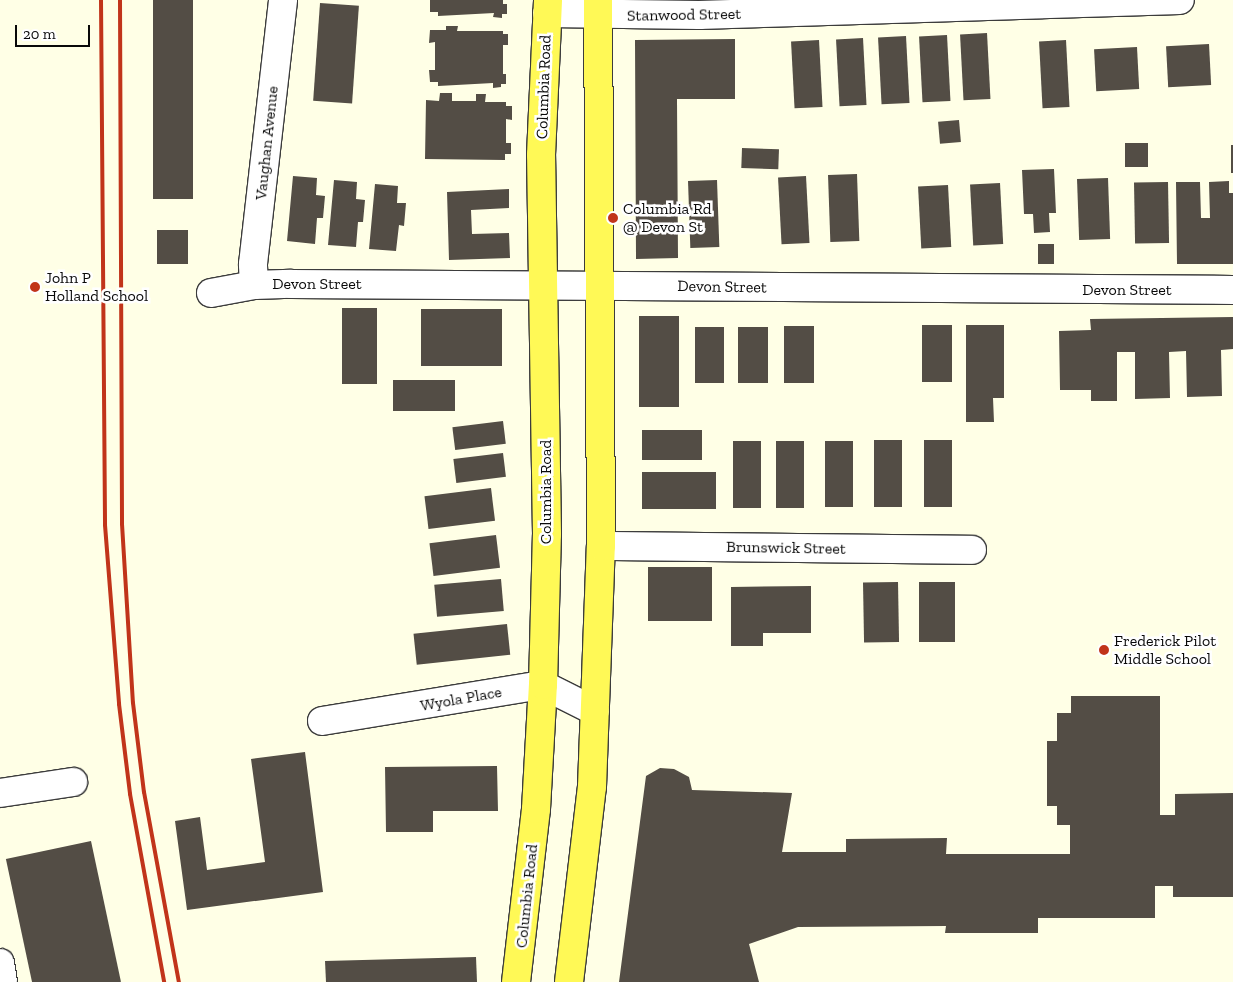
<!DOCTYPE html>
<style>
body{margin:0}
#map{position:relative;width:1233px;height:982px;overflow:hidden;background:#ffffe6;font-family:"Zilla Slab",serif}
div>[style]{position:absolute}
.building>*{inset:0;background:#534d45;transform-origin:0 0}
.roads{filter:drop-shadow(1px 0 #3c3c3c) drop-shadow(-1px 0 #3c3c3c) drop-shadow(0 1px #3c3c3c) drop-shadow(0 -1px #3c3c3c)}
.minor>*{height:28px;margin:-14px;padding:0 14px;transform-origin:14px;border-radius:14px;background:#fff}
.major>*{height:28px;margin:-14px;padding:0 14px;transform-origin:14px;border-radius:14px;background:#fff956}
.rail>*{height:4px;margin:-2px;padding:0 2px;transform-origin:2px;border-radius:2px;background:#c1341a}
.dots>*{width:14px;height:14px;translate:-50% -50%;box-sizing:border-box;border:2px solid #fff;border-radius:50%}
span{translate:-50% -50%;white-space:nowrap;text-align:center;line-height:1.15;-webkit-text-stroke:5px #fff;paint-order:stroke}
.street-label{font-size:16px;color:#090909}
.poi-label{font-size:16px;color:#090909}
.left{translate:0 -50%;text-align:left}
.scale{position:absolute;left:15px;top:25px;width:75px;height:22px;box-sizing:border-box;border:2px solid #090909;border-top:0;padding-left:6px;font-size:15px;line-height:18px;white-space:nowrap;color:#090909;-webkit-text-stroke:4px #fff;paint-order:stroke}
</style>
<div id="map">
<div class="building">
<div style="left:153px;top:0;width:40px;height:199px"></div>
<div style="clip-path:polygon(430px 0,503px 0,503px 4px,507px 4px,507px 14px,502px 14px,502px 18px,493px 17px,494px 13px,438px 16px,438px 12px,430px 12px)"></div>
<div style="left:320px;top:3px;width:39px;height:98px;rotate:4deg"></div>
<div style="clip-path:polygon(446px 26px,458px 26px,457px 31px,503px 31px,503px 34px,508px 34px,508px 45px,503px 45px,503px 74px,506px 74px,506px 84px,501px 84px,501px 87px,493px 88px,493px 83px,438px 86px,438px 82px,430px 82px,429px 70px,435px 70px,435px 42px,429px 43px,430px 30px,446px 30px)"></div>
<div style="left:987px;top:33px;width:66px;height:27px;rotate:87deg"></div>
<div style="left:947px;top:35px;width:66px;height:28px;rotate:87deg"></div>
<div style="left:906px;top:36px;width:67px;height:28px;rotate:87deg"></div>
<div style="left:863px;top:38px;width:67px;height:27px;rotate:87deg"></div>
<div style="clip-path:polygon(735px 39px,735px 99px,677px 99px,678px 258px,636px 259px,635px 40px)"></div>
<div style="left:819px;top:40px;width:67px;height:28px;rotate:87deg"></div>
<div style="left:1066px;top:40px;width:67px;height:27px;rotate:87deg"></div>
<div style="left:1209px;top:44px;width:41px;height:43px;rotate:87deg"></div>
<div style="left:1137px;top:47px;width:42px;height:43px;rotate:87deg"></div>
<div style="clip-path:polygon(440px 93px,452px 93px,452px 101px,476px 101px,476px 94px,486px 94px,485px 102px,506px 102px,506px 106px,512px 106px,512px 120px,506px 119px,506px 143px,511px 143px,511px 154px,505px 154px,505px 160px,425px 159px,426px 100px,439px 101px)"></div>
<div style="left:959px;top:120px;width:22px;height:21px;rotate:85deg"></div>
<div style="left:1148px;top:143px;width:24px;height:23px;rotate:90deg"></div>
<div style="left:1231px;top:145px;width:2px;height:28px"></div>
<div style="left:742px;top:148px;width:37px;height:20px;rotate:2deg"></div>
<div style="clip-path:polygon(1054px 169px,1056px 213px,1049px 213px,1050px 232px,1034px 233px,1033px 214px,1024px 214px,1022px 170px)"></div>
<div style="left:857px;top:174px;width:67px;height:29px;rotate:88deg"></div>
<div style="clip-path:polygon(293px 176px,317px 178px,316px 195px,325px 196px,323px 218px,317px 218px,315px 244px,287px 241px)"></div>
<div style="left:806px;top:176px;width:67px;height:28px;rotate:87deg"></div>
<div style="left:1108px;top:178px;width:61px;height:31px;rotate:88deg"></div>
<div style="clip-path:polygon(334px 180px,357px 182px,356px 199px,365px 200px,363px 222px,358px 222px,356px 247px,328px 245px)"></div>
<div style="left:717px;top:180px;width:67px;height:29px;rotate:88deg"></div>
<div style="clip-path:polygon(1229px 181px,1229px 193px,1233px 193px,1233px 264px,1177px 264px,1176px 182px,1200px 182px,1201px 218px,1210px 218px,1209px 182px)"></div>
<div style="left:1168px;top:182px;width:61px;height:34px;rotate:89deg"></div>
<div style="left:1000px;top:183px;width:61px;height:30px;rotate:87deg"></div>
<div style="clip-path:polygon(375px 184px,398px 186px,397px 203px,406px 203px,404px 226px,399px 225px,396px 251px,369px 249px)"></div>
<div style="left:948px;top:185px;width:62px;height:30px;rotate:87deg"></div>
<div style="clip-path:polygon(509px 189px,509px 208px,471px 210px,472px 234px,509px 233px,510px 258px,449px 260px,447px 192px)"></div>
<div style="left:157px;top:230px;width:31px;height:34px"></div>
<div style="left:1054px;top:244px;width:20px;height:16px;rotate:90deg"></div>
<div style="left:342px;top:308px;width:35px;height:76px"></div>
<div style="left:421px;top:309px;width:81px;height:57px"></div>
<div style="left:679px;top:316px;width:91px;height:40px;rotate:90deg"></div>
<div style="clip-path:polygon(1233px 317px,1233px 349px,1221px 350px,1222px 396px,1187px 397px,1186px 351px,1169px 352px,1170px 398px,1135px 399px,1135px 352px,1117px 352px,1117px 401px,1091px 401px,1091px 390px,1060px 390px,1059px 331px,1091px 330px,1090px 319px)"></div>
<div style="left:922px;top:325px;width:30px;height:57px"></div>
<div style="clip-path:polygon(966px 325px,1004px 325px,1004px 398px,993px 398px,994px 422px,966px 422px)"></div>
<div style="left:784px;top:326px;width:30px;height:57px"></div>
<div style="left:695px;top:327px;width:29px;height:56px"></div>
<div style="left:738px;top:327px;width:30px;height:56px"></div>
<div style="left:393px;top:380px;width:62px;height:31px"></div>
<div style="left:503px;top:421px;width:23px;height:51px;rotate:83deg"></div>
<div style="left:642px;top:430px;width:60px;height:30px"></div>
<div style="left:874px;top:440px;width:28px;height:67px"></div>
<div style="left:924px;top:440px;width:28px;height:67px"></div>
<div style="left:733px;top:441px;width:28px;height:67px"></div>
<div style="left:776px;top:441px;width:28px;height:67px"></div>
<div style="left:825px;top:441px;width:28px;height:66px"></div>
<div style="left:503px;top:453px;width:24px;height:50px;rotate:83deg"></div>
<div style="left:716px;top:472px;width:37px;height:74px;rotate:90deg"></div>
<div style="left:491px;top:488px;width:33px;height:67px;rotate:83deg"></div>
<div style="left:496px;top:535px;width:33px;height:67px;rotate:83deg"></div>
<div style="left:648px;top:567px;width:64px;height:54px"></div>
<div style="left:501px;top:579px;width:32px;height:67px;rotate:85deg"></div>
<div style="left:898px;top:582px;width:60px;height:35px;rotate:89deg"></div>
<div style="left:919px;top:582px;width:36px;height:60px"></div>
<div style="clip-path:polygon(811px 586px,811px 633px,763px 633px,763px 646px,731px 646px,731px 587px)"></div>
<div style="left:507px;top:624px;width:31px;height:94px;rotate:84deg"></div>
<div style="clip-path:polygon(1071px 696px,1160px 696px,1160px 815px,1175px 815px,1175px 794px,1233px 793px,1233px 897px,1173px 897px,1173px 886px,1155px 886px,1155px 918px,1038px 918px,1038px 933px,945px 933px,946px 926px,798px 927px,749px 944px,759px 982px,619px 982px,646px 776px,660px 768px,674px 769px,689px 777px,692px 790px,792px 793px,782px 852px,846px 852px,846px 839px,947px 838px,946px 854px,1070px 854px,1070px 825px,1057px 825px,1057px 806px,1047px 806px,1047px 741px,1057px 741px,1057px 713px,1071px 713px)"></div>
<div style="clip-path:polygon(305px 752px,323px 892px,187px 910px,175px 821px,200px 817px,207px 870px,265px 862px,251px 759px)"></div>
<div style="clip-path:polygon(497px 766px,498px 811px,433px 811px,433px 832px,386px 832px,385px 767px)"></div>
<div style="left:91px;top:841px;width:144px;height:87px;rotate:78deg"></div>
<div style="clip-path:polygon(476px 957px,477px 982px,326px 982px,325px 961px)"></div>
</div>
<div class="roads">
<div class="minor">
<div style="left:547px;top:13px;width:152px;rotate:0.8deg"></div>
<div style="left:699px;top:15px;width:481px;rotate:-1.8deg"></div>
<div style="left:254px;top:285px;width:21px;rotate:-93deg"></div>
<div style="left:253px;top:264px;width:266px;rotate:-83.5deg"></div>
<div style="left:211px;top:293px;width:44px;rotate:-10.5deg"></div>
<div style="left:254px;top:285px;width:37px;rotate:-2deg"></div>
<div style="left:291px;top:284px;width:942px;rotate:0.36deg"></div>
<div style="left:601px;top:546px;width:371px;rotate:0.6deg"></div>
<div style="left:322px;top:721px;width:224px;rotate:-9.3deg"></div>
<div style="left:543px;top:685px;width:58px;rotate:26.6deg"></div>
<div style="left:0;top:793px;width:74px;rotate:-8.6deg"></div>
<div style="left:0;top:963px;width:19px;rotate:81deg"></div>
</div>
<div class="major">
<div style="left:516px;top:982px;width:174px;rotate:-83.4deg"></div>
<div style="left:536px;top:809px;width:124px;rotate:-86.8deg"></div>
<div style="left:543px;top:685px;width:151px;rotate:-88.5deg"></div>
<div style="left:547px;top:534px;width:379px;rotate:-90.9deg"></div>
<div style="left:541px;top:155px;width:155px;rotate:-87.4deg"></div>
<div style="left:569px;top:982px;width:196px;rotate:-83.3deg"></div>
<div style="left:592px;top:787px;width:241px;rotate:-87.9deg"></div>
<div style="left:601px;top:546px;width:546px;rotate:-90.31deg"></div>
</div>
</div>
<div class="rail">
<div style="left:101px;top:0;width:525px;rotate:89.56deg"></div>
<div style="left:105px;top:525px;width:180px;rotate:85.5deg"></div>
<div style="left:119px;top:704px;width:91px;rotate:83deg"></div>
<div style="left:130px;top:794px;width:191px;rotate:79.7deg"></div>
<div style="left:120px;top:0;width:524px;rotate:89.78deg"></div>
<div style="left:122px;top:524px;width:179px;rotate:86.5deg"></div>
<div style="left:133px;top:703px;width:90px;rotate:83deg"></div>
<div style="left:144px;top:792px;width:193px;rotate:79.6deg"></div>
</div>
<div class="dots">
<div style="left:613px;top:218px;background:#c1341a"></div>
<div style="left:35px;top:287px;background:#c1341a"></div>
<div style="left:1104px;top:650px;background:#c1341a"></div>
</div>
<div class="street-label">
<span style="left:684px;top:15px;rotate:-1deg">Stanwood Street</span>
<span style="left:544px;top:87px;rotate:-88deg">Columbia Road</span>
<span style="left:267px;top:143px;rotate:-84deg">Vaughan Avenue</span>
<span style="left:317px;top:284px">Devon Street</span>
<span style="left:722px;top:287px;rotate:1deg">Devon Street</span>
<span style="left:1127px;top:290px">Devon Street</span>
<span style="left:546px;top:492px;rotate:-90deg">Columbia Road</span>
<span style="left:786px;top:548px;rotate:1deg">Brunswick Street</span>
<span style="left:461px;top:699px;rotate:-10deg">Wyola Place</span>
<span style="left:527px;top:896px;rotate:-84deg">Columbia Road</span>
</div>
<div class="poi-label">
<span class="left" style="left:623px;top:218px">Columbia Rd<br>@ Devon St</span>
<span class="left" style="left:45px;top:287px">John P<br>Holland School</span>
<span class="left" style="left:1114px;top:650px">Frederick Pilot<br>Middle School</span>
</div>
<div class="scale">20 m</div>
</div>
